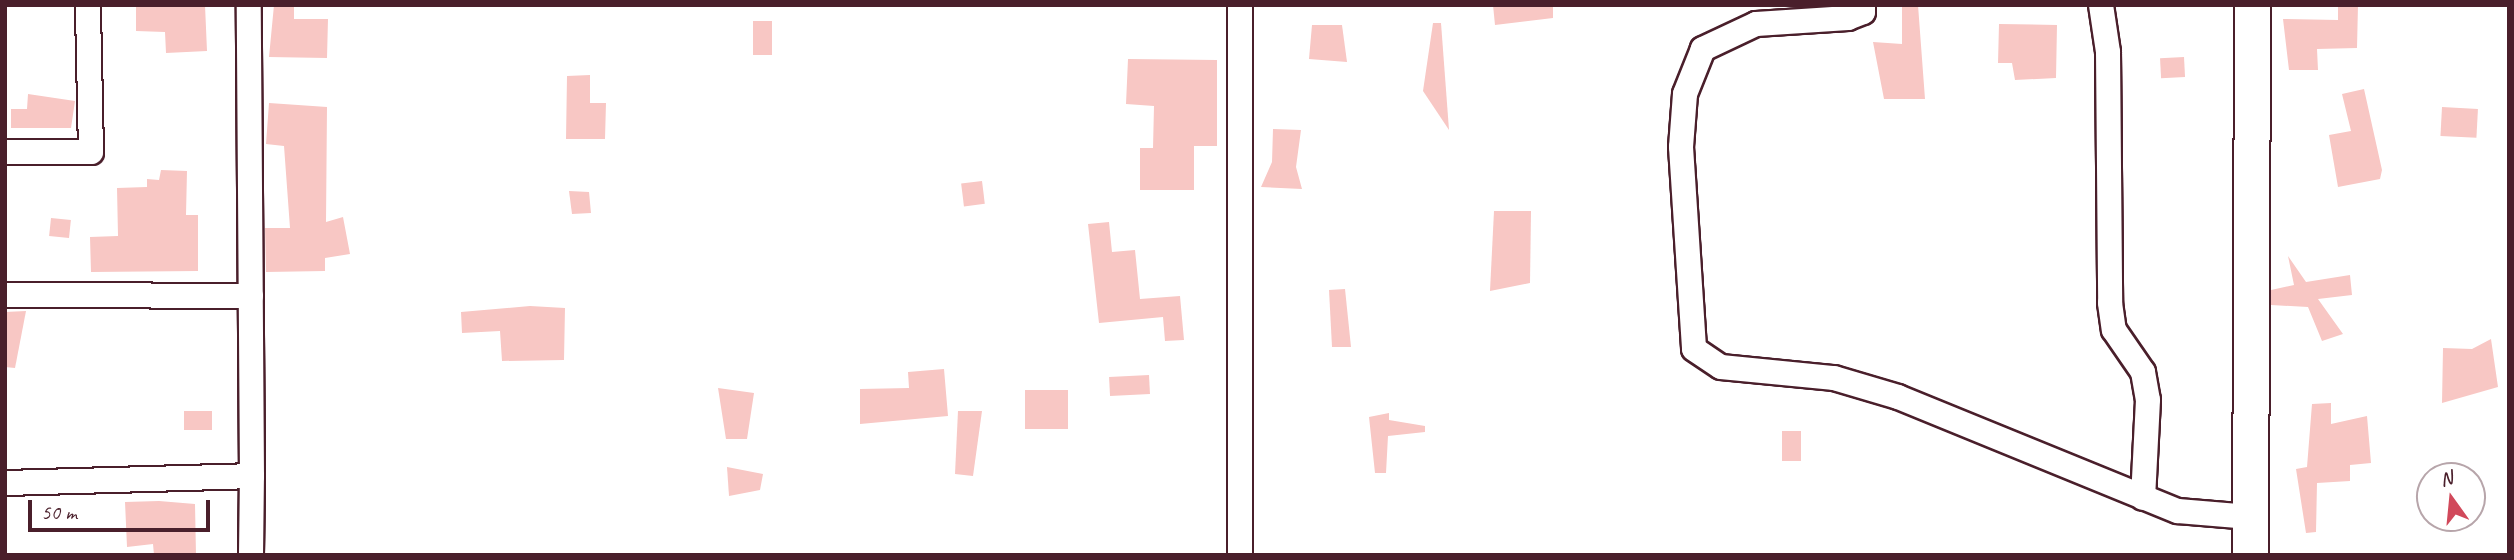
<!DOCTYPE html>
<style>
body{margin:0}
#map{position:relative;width:2514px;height:560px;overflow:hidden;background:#fff;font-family:Caveat,sans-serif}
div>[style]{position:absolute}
.building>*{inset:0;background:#f8c7c4;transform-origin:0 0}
.roads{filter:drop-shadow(2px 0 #4a1f2b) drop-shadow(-2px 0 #4a1f2b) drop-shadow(0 2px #4a1f2b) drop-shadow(0 -2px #4a1f2b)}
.street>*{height:24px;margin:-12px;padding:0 12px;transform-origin:12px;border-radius:12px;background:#fff}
.secondary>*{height:35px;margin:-17.5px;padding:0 17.5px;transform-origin:17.5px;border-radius:17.5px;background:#fff}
span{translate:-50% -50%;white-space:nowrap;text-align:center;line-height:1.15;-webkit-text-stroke:5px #fff;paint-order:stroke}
.frame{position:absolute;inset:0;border:7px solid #4a1f2b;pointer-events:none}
.north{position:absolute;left:2416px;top:462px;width:70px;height:70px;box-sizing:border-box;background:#fff;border:2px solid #b7a5aa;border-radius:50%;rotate:345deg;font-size:19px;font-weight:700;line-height:28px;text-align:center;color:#4a1f2b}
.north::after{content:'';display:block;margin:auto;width:24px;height:32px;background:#d1495b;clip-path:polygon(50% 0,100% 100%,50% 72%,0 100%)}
.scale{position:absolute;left:28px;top:500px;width:182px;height:32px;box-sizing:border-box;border:4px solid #4a1f2b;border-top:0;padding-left:9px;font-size:21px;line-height:24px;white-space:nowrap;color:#4a1f2b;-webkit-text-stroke:5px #fff;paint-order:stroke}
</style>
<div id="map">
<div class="building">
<div style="clip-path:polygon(136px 5px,205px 5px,207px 51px,166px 53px,165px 32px,136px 31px)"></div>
<div style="clip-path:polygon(274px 5px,294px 5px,294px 19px,328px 19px,327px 58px,269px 57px)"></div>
<div style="clip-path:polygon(1493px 5px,1553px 5px,1553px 18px,1495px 25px)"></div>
<div style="clip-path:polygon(1902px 5px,1918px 5px,1925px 99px,1884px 99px,1873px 42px,1902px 44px)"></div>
<div style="clip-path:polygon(2338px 5px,2358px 5px,2357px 48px,2317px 49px,2318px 70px,2289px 70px,2283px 19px,2338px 20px)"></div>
<div style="left:772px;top:21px;width:34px;height:19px;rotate:90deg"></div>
<div style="clip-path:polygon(1433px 23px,1441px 23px,1449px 130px,1423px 91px)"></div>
<div style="clip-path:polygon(1999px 24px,2057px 25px,2056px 78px,2015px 80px,2012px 63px,1998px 63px)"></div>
<div style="clip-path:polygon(1312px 25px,1342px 25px,1347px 62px,1309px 59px)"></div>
<div style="left:2184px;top:57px;width:20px;height:24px;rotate:87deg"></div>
<div style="clip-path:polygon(1128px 59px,1217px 60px,1217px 146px,1194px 146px,1194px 190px,1140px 190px,1140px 148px,1153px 148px,1154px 106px,1126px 104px)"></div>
<div style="clip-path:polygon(590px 75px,590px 103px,606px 103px,605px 139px,566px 139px,567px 76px)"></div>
<div style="clip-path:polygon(2364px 89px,2382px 170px,2380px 179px,2338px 187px,2329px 135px,2351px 131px,2342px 94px)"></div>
<div style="clip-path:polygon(28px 94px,75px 101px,71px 128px,11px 128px,11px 109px,27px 109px)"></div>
<div style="clip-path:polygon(269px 103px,327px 107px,326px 222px,343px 217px,350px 254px,325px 258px,325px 271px,266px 272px,265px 228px,290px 228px,284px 146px,266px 144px)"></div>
<div style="left:2442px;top:107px;width:36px;height:29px;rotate:3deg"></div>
<div style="clip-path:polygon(1273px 129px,1301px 130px,1296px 167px,1302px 189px,1261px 187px,1272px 162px)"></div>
<div style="clip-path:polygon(161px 170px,187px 171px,186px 215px,198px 215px,198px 271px,91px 272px,90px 237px,118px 236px,117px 188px,147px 187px,147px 179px,159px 180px)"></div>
<div style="left:982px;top:181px;width:23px;height:21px;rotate:83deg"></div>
<div style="clip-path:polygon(569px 191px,589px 192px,591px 213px,572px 214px)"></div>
<div style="clip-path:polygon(1494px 211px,1531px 211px,1530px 283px,1490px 291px)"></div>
<div style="left:51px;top:218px;width:20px;height:18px;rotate:6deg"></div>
<div style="clip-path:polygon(1109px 222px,1112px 252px,1135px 250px,1140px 299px,1180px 296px,1184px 340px,1165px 341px,1163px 317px,1099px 323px,1088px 224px)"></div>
<div style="clip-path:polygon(2288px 256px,2306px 282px,2350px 275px,2352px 295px,2318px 299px,2343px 334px,2322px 341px,2308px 307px,2271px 305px,2271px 290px,2294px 285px)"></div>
<div style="clip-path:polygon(1345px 289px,1351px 347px,1332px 347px,1329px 290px)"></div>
<div style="clip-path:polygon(530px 306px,565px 308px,564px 360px,502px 361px,500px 331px,462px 333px,461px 312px)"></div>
<div style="clip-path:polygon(26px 311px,15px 368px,5px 367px,5px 312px)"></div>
<div style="clip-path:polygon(2491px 339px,2498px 387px,2442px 403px,2443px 348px,2472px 349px)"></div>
<div style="clip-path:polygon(944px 369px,948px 416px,860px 424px,860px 389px,909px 388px,908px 372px)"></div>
<div style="left:1149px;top:375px;width:19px;height:40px;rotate:87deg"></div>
<div style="clip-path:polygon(718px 388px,754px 393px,747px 439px,726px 439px)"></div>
<div style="left:1025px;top:390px;width:43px;height:39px"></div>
<div style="clip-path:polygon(2331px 403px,2331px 424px,2367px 416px,2371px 463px,2350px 465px,2350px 481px,2317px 483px,2316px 532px,2306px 533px,2296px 469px,2307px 467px,2312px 404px)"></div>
<div style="left:184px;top:411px;width:28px;height:19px"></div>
<div style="clip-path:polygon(958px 411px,982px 411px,973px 476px,955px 474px)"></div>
<div style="clip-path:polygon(1389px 413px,1389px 420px,1425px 426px,1425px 432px,1388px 436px,1386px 473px,1375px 473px,1369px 417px)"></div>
<div style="left:1801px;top:431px;width:30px;height:19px;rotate:90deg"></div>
<div style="clip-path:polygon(727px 467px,763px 474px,760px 490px,729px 496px)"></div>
<div style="clip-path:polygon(159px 501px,195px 504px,196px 555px,154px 555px,153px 544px,127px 547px,125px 502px)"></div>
</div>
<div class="roads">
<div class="street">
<div style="left:1240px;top:5px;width:550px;rotate:90deg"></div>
<div style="left:1863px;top:5px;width:7px;rotate:90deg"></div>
<div style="left:1863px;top:12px;width:16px;rotate:158deg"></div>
<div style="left:1848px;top:18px;width:92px;rotate:176.3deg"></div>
<div style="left:1756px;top:24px;width:59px;rotate:154.7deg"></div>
<div style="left:1703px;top:49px;width:48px;rotate:111.8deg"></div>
<div style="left:1685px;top:94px;width:53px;rotate:94.3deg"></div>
<div style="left:1681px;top:147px;width:202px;rotate:86.3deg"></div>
<div style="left:1694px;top:349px;width:32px;rotate:34deg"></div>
<div style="left:1721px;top:367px;width:114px;rotate:5.6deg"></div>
<div style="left:1834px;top:378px;width:67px;rotate:16.5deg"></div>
<div style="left:1898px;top:397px;width:302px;rotate:22.2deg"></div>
<div style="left:2178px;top:511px;width:72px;rotate:4.8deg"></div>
<div style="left:2101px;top:5px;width:48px;rotate:81.5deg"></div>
<div style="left:2108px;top:52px;width:251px;rotate:89.5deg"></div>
<div style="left:2110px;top:303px;width:27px;rotate:82deg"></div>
<div style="left:2114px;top:330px;width:51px;rotate:55.4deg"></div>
<div style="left:2143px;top:372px;width:28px;rotate:80deg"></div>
<div style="left:2148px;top:400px;width:98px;rotate:92.9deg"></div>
<div style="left:5px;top:152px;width:86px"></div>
<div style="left:91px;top:152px;width:147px;rotate:-91.2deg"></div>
<div style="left:5px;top:295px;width:246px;rotate:0.2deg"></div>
<div style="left:5px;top:483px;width:247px;rotate:-1.6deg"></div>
<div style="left:252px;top:476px;width:471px;rotate:-90.4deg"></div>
<div style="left:251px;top:555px;width:79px;rotate:-89.3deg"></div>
</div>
<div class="secondary">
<div style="left:2250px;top:555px;width:550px;rotate:-89.79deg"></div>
</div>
</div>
<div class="frame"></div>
<div class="north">N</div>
<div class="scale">50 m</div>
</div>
